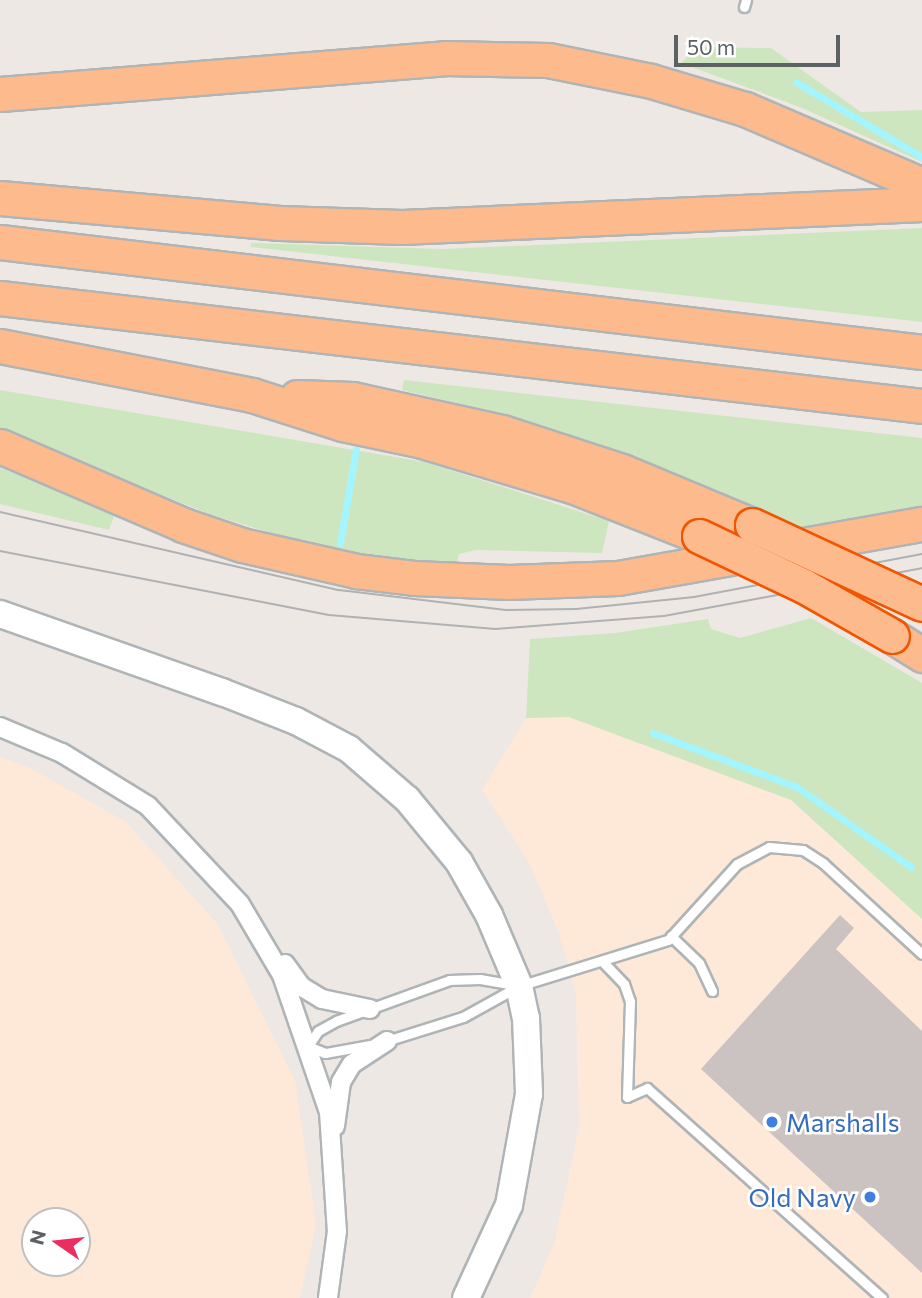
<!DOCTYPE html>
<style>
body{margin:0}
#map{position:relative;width:922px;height:1298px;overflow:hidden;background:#eee8e4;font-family:Commissioner,sans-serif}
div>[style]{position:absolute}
.commercial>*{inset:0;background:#fee9d9}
.green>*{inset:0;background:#cde6c0}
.stream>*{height:7px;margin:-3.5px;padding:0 3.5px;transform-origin:3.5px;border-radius:3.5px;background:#a3f6ff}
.building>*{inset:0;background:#cac3c1}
.roads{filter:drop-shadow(2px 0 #afb4b6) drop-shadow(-2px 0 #afb4b6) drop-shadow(0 2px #afb4b6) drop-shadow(0 -2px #afb4b6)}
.service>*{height:9px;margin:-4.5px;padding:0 4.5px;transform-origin:4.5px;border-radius:4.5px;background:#fff}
.minor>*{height:18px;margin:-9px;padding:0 9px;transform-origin:9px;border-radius:9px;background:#fff}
.secondary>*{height:26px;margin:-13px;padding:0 13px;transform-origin:13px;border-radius:13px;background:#fff}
.motorway>*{height:33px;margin:-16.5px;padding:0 16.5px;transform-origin:16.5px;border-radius:16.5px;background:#fdba8c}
.tram>*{height:2px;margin:-1px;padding:0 1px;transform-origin:1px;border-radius:1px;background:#b0b1b2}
.bridges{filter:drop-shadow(2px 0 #f25500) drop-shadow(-2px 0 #f25500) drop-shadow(0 2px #f25500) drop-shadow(0 -2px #f25500)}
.motorway-bridge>*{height:33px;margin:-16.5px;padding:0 16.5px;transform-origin:16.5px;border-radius:16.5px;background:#fdba8c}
.dots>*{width:19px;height:19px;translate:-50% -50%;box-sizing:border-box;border:4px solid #fff;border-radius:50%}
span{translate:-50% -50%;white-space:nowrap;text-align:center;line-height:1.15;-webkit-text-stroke:5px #fff;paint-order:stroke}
.shop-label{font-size:26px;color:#366cbe}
.left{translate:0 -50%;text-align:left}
.right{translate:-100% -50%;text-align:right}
.north{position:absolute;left:21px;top:1207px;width:70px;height:70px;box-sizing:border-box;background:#fff;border:2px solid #bec0c1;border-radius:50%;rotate:284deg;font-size:19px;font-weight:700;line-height:28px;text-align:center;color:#5c6264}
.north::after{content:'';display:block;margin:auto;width:24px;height:32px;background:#ea2e5f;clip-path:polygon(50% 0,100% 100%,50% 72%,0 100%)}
.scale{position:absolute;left:674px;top:35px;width:166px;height:32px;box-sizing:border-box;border:4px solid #5c6264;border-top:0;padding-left:9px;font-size:21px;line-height:24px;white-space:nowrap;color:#5c6264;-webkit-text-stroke:5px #fff;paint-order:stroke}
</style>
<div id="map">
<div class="commercial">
<div style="clip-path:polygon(569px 717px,791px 800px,922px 919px,922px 1298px,530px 1298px,554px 1244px,579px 1127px,576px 995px,559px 933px,529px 862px,482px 790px,526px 718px)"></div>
<div style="clip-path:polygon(evenodd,0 757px,30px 768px,126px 822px,218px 925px,295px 1081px,316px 1225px,300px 1298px,0 1298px,0 757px,77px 1221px,77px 1263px,35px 1263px,35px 1221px,77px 1221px)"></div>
</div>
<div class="green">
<div style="clip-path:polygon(698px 47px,771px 48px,861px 112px,922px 110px,922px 162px,802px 108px,681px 63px)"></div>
<div style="clip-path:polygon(922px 228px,922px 322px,251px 247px,251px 243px,443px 249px)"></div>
<div style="clip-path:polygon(404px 380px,922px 438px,922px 513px,813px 533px,614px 449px,519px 418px,402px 390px)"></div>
<div style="clip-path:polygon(0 390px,425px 462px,609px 521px,602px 553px,476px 550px,459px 554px,455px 571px,308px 544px,209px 514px,0 429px)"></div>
<div style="clip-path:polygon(0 468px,115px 513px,109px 530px,0 504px)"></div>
<div style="clip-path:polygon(811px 618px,922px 683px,922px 919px,791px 800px,569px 717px,526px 718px,530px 639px,615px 633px,708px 619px,711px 629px,740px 638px)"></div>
</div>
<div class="stream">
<div style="left:796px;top:82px;width:147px;rotate:30.8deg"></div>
<div style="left:340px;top:543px;width:95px;rotate:-80.3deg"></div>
<div style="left:653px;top:733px;width:154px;rotate:20.6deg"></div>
<div style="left:797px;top:787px;width:139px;rotate:35.1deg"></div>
</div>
<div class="building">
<div style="clip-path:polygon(840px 915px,854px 928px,836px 949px,922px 1031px,922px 1273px,701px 1069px)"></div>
</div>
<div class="roads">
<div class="service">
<div style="left:744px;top:7px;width:7px;rotate:-74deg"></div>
<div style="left:671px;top:936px;width:39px;rotate:44deg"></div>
<div style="left:699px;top:963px;width:31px;rotate:65deg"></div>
<div style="left:602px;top:961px;width:32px;rotate:46deg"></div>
<div style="left:624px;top:984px;width:18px;rotate:71deg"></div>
<div style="left:630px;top:1001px;width:96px;rotate:91.8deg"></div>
<div style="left:627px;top:1097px;width:22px;rotate:-24deg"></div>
<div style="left:647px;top:1088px;width:315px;rotate:41.8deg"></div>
<div style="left:383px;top:1042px;width:84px;rotate:-17.4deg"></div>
<div style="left:463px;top:1017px;width:64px;rotate:-29deg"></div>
<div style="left:519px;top:986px;width:156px;rotate:-17.2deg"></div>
<div style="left:668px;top:940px;width:103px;rotate:-47.8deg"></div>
<div style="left:737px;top:864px;width:36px;rotate:-28deg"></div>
<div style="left:769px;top:847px;width:34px;rotate:5deg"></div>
<div style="left:803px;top:850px;width:24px;rotate:33deg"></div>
<div style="left:823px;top:863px;width:134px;rotate:42.6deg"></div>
<div style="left:370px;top:1045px;width:46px;rotate:169.9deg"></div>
<div style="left:325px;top:1053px;width:18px;rotate:-158deg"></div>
<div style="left:308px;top:1046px;width:18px;rotate:-56deg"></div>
<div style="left:318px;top:1031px;width:21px;rotate:-29deg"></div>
<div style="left:336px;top:1021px;width:120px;rotate:-19.9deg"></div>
<div style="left:449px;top:980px;width:31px;rotate:-2deg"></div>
<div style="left:480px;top:979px;width:34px;rotate:10deg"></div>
</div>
<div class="minor">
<div style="left:0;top:727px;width:67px;rotate:22.8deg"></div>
<div style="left:62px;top:753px;width:101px;rotate:31.6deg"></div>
<div style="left:148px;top:806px;width:134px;rotate:46.8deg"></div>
<div style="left:240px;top:904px;width:82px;rotate:59.4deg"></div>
<div style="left:282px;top:975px;width:145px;rotate:71.1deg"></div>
<div style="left:329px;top:1112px;width:119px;rotate:86.2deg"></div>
<div style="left:337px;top:1231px;width:68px;rotate:97.7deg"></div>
<div style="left:285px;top:964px;width:29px;rotate:54deg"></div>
<div style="left:302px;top:987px;width:23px;rotate:31deg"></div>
<div style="left:322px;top:999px;width:49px;rotate:11.8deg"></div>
<div style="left:335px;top:1126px;width:44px;rotate:-82.2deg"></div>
<div style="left:341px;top:1082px;width:21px;rotate:-59deg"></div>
<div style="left:352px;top:1064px;width:42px;rotate:-33.3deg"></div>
</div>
<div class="secondary">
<div style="left:0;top:614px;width:235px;rotate:19.4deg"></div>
<div style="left:222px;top:692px;width:79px;rotate:21.4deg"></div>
<div style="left:296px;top:721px;width:60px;rotate:27.8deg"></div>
<div style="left:349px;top:749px;width:77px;rotate:40.8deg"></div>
<div style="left:407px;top:799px;width:82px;rotate:50.5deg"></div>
<div style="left:459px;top:862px;width:61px;rotate:60.5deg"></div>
<div style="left:489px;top:915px;width:77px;rotate:67.1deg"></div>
<div style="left:519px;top:986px;width:33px;rotate:78deg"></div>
<div style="left:526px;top:1018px;width:76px;rotate:87.7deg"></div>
<div style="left:529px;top:1094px;width:113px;rotate:100.2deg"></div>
<div style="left:509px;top:1205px;width:102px;rotate:114.8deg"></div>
</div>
<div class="motorway">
<div style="left:0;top:94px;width:446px;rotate:-4.6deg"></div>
<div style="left:445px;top:58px;width:103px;rotate:1.1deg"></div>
<div style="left:548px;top:60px;width:105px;rotate:11.5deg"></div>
<div style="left:651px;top:81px;width:98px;rotate:16.6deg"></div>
<div style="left:745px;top:109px;width:193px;rotate:23.2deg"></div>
<div style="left:0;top:198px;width:281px;rotate:5.1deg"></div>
<div style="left:280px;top:223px;width:122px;rotate:1.9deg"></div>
<div style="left:402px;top:227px;width:521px;rotate:-2.53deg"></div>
<div style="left:0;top:242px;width:929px;rotate:6.8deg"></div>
<div style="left:0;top:298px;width:928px;rotate:6.68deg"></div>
<div style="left:0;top:346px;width:257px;rotate:11deg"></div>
<div style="left:252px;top:395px;width:96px;rotate:17.7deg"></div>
<div style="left:343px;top:424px;width:81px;rotate:12.1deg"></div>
<div style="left:422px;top:441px;width:157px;rotate:16.7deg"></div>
<div style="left:572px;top:486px;width:136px;rotate:21.5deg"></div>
<div style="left:297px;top:397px;width:56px;rotate:2deg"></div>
<div style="left:353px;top:399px;width:153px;rotate:12.5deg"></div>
<div style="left:502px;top:432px;width:126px;rotate:18deg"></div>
<div style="left:622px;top:471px;width:141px;rotate:22.6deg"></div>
<div style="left:0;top:446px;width:199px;rotate:23.3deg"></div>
<div style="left:183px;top:525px;width:62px;rotate:18.7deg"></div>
<div style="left:242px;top:545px;width:117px;rotate:12.8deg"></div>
<div style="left:356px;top:571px;width:58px;rotate:6.9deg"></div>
<div style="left:414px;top:578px;width:95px;rotate:2.4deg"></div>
<div style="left:509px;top:582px;width:109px;rotate:-2.1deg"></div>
<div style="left:618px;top:578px;width:309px;rotate:-10.1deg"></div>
<div style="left:892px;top:636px;width:36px;rotate:32deg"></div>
</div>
</div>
<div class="tram">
<div style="left:0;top:512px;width:348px;rotate:13deg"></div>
<div style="left:339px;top:590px;width:168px;rotate:6.8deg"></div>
<div style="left:506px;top:610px;width:70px;rotate:-0.8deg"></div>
<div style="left:576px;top:609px;width:119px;rotate:-5.8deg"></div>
<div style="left:694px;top:597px;width:232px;rotate:-10.7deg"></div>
<div style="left:0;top:551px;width:335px;rotate:11deg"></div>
<div style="left:329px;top:615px;width:167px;rotate:4.8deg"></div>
<div style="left:495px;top:629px;width:169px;rotate:-4.4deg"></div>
<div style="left:664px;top:616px;width:262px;rotate:-10.5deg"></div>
</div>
<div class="bridges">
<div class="motorway-bridge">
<div style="left:752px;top:525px;width:187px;rotate:24.9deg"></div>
<div style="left:699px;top:536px;width:116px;rotate:25.5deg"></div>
<div style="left:804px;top:586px;width:101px;rotate:29.6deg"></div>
</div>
</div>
<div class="dots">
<div style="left:772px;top:1122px;background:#3f7fe0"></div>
<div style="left:870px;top:1197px;background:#3f7fe0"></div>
</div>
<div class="shop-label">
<span class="left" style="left:786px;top:1122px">Marshalls</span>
<span class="right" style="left:856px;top:1197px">Old Navy</span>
</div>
<div class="north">N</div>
<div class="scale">50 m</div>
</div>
